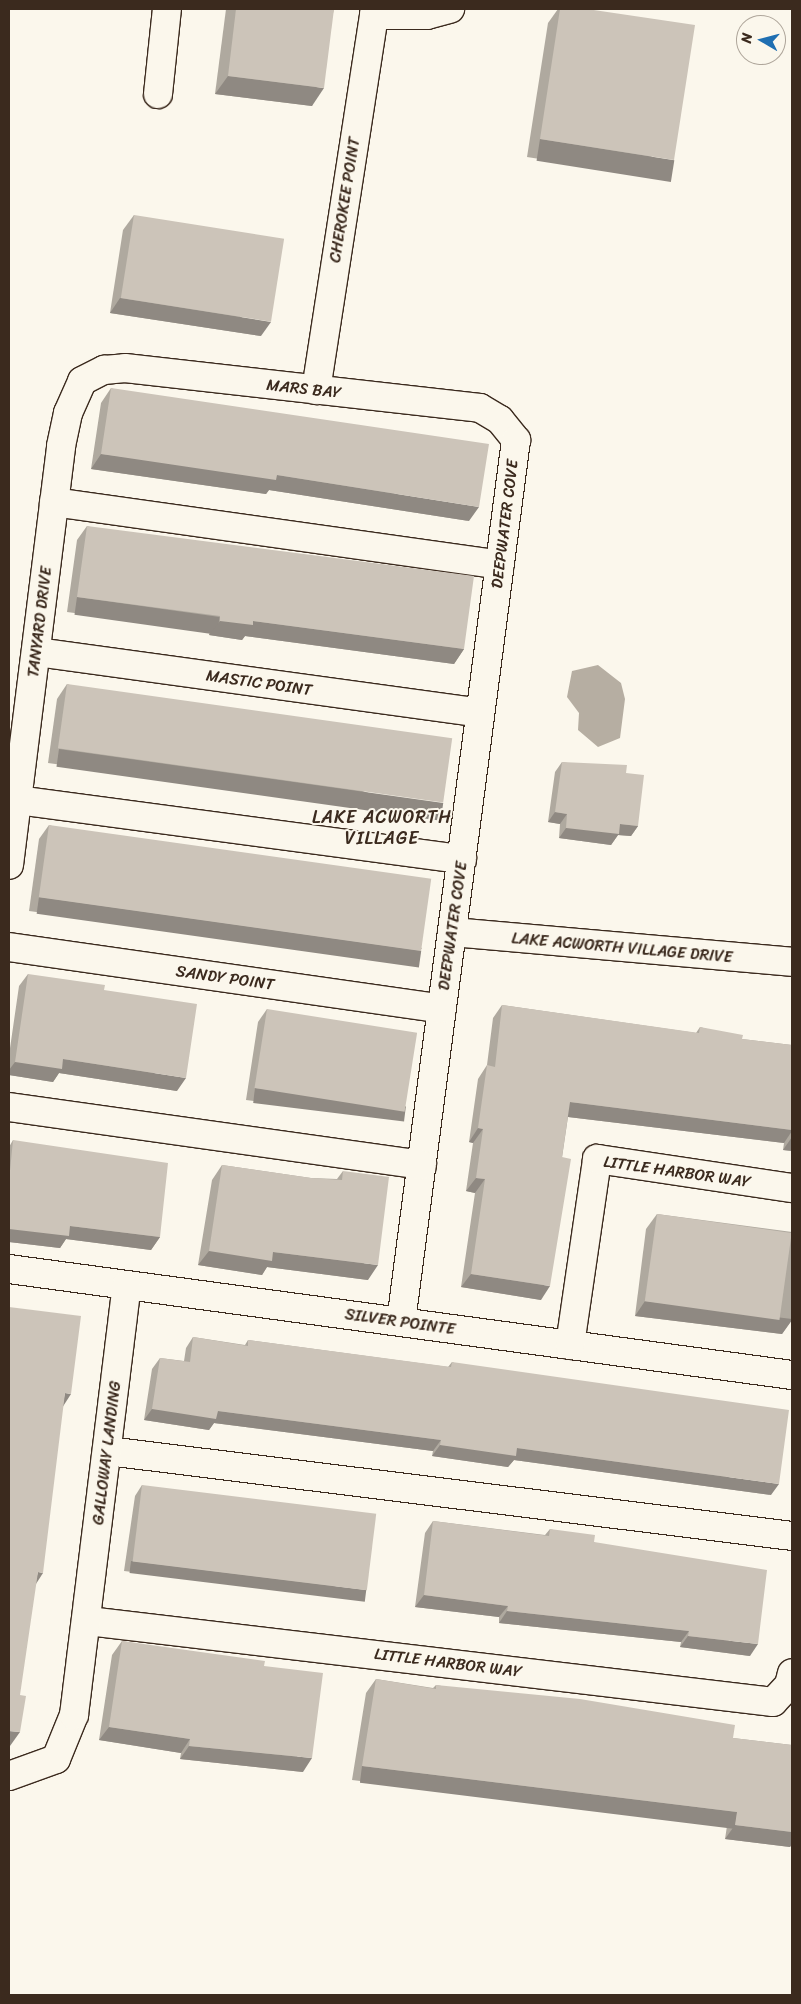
<!DOCTYPE html>
<style>
body{margin:0}
#map{position:relative;width:801px;height:2004px;overflow:hidden;background:#fbf7ec;font-family:Sriracha,sans-serif}
div>[style]{position:absolute}
.water>*{inset:0;background:#b6aea2}
.roads{filter:drop-shadow(1px 0 #3b2a1e) drop-shadow(-1px 0 #3b2a1e) drop-shadow(0 1px #3b2a1e) drop-shadow(0 -1px #3b2a1e)}
.minor>*{height:28px;margin:-14px;padding:0 14px;transform-origin:14px;border-radius:14px;background:#fbf7ec}
.wall>*{inset:0;background:#afa99f}
.shaded-wall>*{inset:0;background:#8f8982;transform-origin:0 0}
.building>*{inset:0;background:#ccc4b9;transform-origin:0 0}
span{translate:-50% -50%;white-space:nowrap;text-align:center;line-height:1.15;-webkit-text-stroke:4px #fbf7ec;paint-order:stroke}
.street-label{font-size:16px;color:#3b2a1e}
.neighbourhood-label{font-size:18px;color:#3b2a1e;letter-spacing:1px}
.frame{position:absolute;inset:0;border:10px solid #3b2a1e;pointer-events:none}
.north{position:absolute;left:736px;top:15px;width:50px;height:50px;box-sizing:border-box;background:#fbf7ec;border:1px solid #aea59a;border-radius:50%;rotate:278deg;font-size:14px;font-weight:700;line-height:20px;text-align:center;color:#3b2a1e}
.north::after{content:'';display:block;margin:auto;width:18px;height:22px;background:#1f6fb2;clip-path:polygon(50% 0,100% 100%,50% 72%,0 100%)}
</style>
<div id="map">
<div class="water">
<div style="clip-path:polygon(598px 665px,621px 683px,625px 699px,620px 738px,598px 747px,578px 730px,579px 713px,567px 697px,572px 671px)"></div>
</div>
<div class="roads">
<div class="minor">
<div style="left:374px;top:15px;width:53px"></div>
<div style="left:427px;top:15px;width:24px;rotate:-15deg"></div>
<div style="left:158px;top:94px;width:85px;rotate:-84deg"></div>
<div style="left:316px;top:390px;width:386px;rotate:-81.2deg"></div>
<div style="left:54px;top:502px;width:450px;rotate:8deg"></div>
<div style="left:37px;top:652px;width:447px;rotate:7.8deg"></div>
<div style="left:17px;top:800px;width:449px;rotate:7.6deg"></div>
<div style="left:9px;top:865px;width:422px;rotate:-82.9deg"></div>
<div style="left:61px;top:446px;width:34px;rotate:-78deg"></div>
<div style="left:68px;top:413px;width:35px;rotate:-66deg"></div>
<div style="left:82px;top:381px;width:25px;rotate:-27deg"></div>
<div style="left:104px;top:370px;width:21px;rotate:-5deg"></div>
<div style="left:125px;top:368px;width:357px;rotate:6.4deg"></div>
<div style="left:480px;top:408px;width:23px;rotate:31deg"></div>
<div style="left:500px;top:420px;width:26px;rotate:51deg"></div>
<div style="left:516px;top:440px;width:889px;rotate:97.43deg"></div>
<div style="left:452px;top:932px;width:341px;rotate:5deg"></div>
<div style="left:9px;top:947px;width:437px;rotate:8.1deg"></div>
<div style="left:9px;top:1107px;width:417px;rotate:8deg"></div>
<div style="left:9px;top:1269px;width:790px;rotate:7.71deg"></div>
<div style="left:570px;top:1345px;width:188px;rotate:-81.7deg"></div>
<div style="left:597px;top:1159px;width:197px;rotate:8.5deg"></div>
<div style="left:108px;top:1451px;width:689px;rotate:7.08deg"></div>
<div style="left:88px;top:1621px;width:690px;rotate:6.74deg"></div>
<div style="left:773px;top:1702px;width:23px;rotate:-47deg"></div>
<div style="left:789px;top:1685px;width:12px;rotate:-76deg"></div>
<div style="left:9px;top:1776px;width:50px;rotate:-19.9deg"></div>
<div style="left:56px;top:1759px;width:48px;rotate:-67.8deg"></div>
<div style="left:74px;top:1715px;width:433px;rotate:-83deg"></div>
</div>
</div>
<div class="wall">
<div style="clip-path:polygon(226px 9px,334px 9px,312px 106px,215px 94px)"></div>
<div style="clip-path:polygon(558px 9px,587px 9px,661px 178px,527px 157px,548px 23px)"></div>
<div style="clip-path:polygon(134px 215px,261px 336px,110px 313px,123px 230px)"></div>
<div style="clip-path:polygon(111px 388px,469px 521px,269px 490px,266px 494px,91px 469px,101px 403px)"></div>
<div style="clip-path:polygon(87px 526px,464px 649px,454px 664px,245px 636px,242px 640px,209px 635px,210px 631px,67px 612px,77px 540px)"></div>
<div style="clip-path:polygon(67px 684px,432px 816px,48px 763px,57px 699px)"></div>
<div style="clip-path:polygon(562px 762px,626px 773px,638px 826px,631px 836px,618px 835px,611px 845px,559px 838px,560px 824px,548px 822px,555px 772px)"></div>
<div style="clip-path:polygon(49px 825px,422px 948px,411px 963px,29px 911px,39px 839px)"></div>
<div style="clip-path:polygon(28px 974px,177px 1091px,59px 1073px,53px 1082px,9px 1075px,9px 1055px,19px 986px)"></div>
<div style="clip-path:polygon(502px 1005px,696px 1033px,700px 1027px,742px 1039px,792px 1045px,792px 1151px,783px 1150px,784px 1143px,568px 1117px,541px 1300px,461px 1287px,475px 1193px,466px 1191px,473px 1143px,469px 1142px,478px 1079px,487px 1065px,493px 1018px)"></div>
<div style="clip-path:polygon(267px 1009px,406px 1107px,397px 1119px,246px 1100px,258px 1022px)"></div>
<div style="clip-path:polygon(13px 1140px,160px 1237px,151px 1250px,66px 1239px,60px 1248px,9px 1242px,9px 1147px)"></div>
<div style="clip-path:polygon(222px 1165px,311px 1178px,337px 1179px,343px 1171px,368px 1280px,267px 1267px,262px 1275px,198px 1265px,212px 1180px)"></div>
<div style="clip-path:polygon(657px 1214px,792px 1232px,792px 1320px,782px 1334px,635px 1316px,646px 1229px)"></div>
<div style="clip-path:polygon(193px 1337px,245px 1345px,248px 1340px,448px 1367px,452px 1362px,771px 1495px,514px 1460px,508px 1467px,432px 1456px,433px 1451px,214px 1423px,209px 1430px,144px 1420px,152px 1369px,160px 1358px,184px 1361px,186px 1348px)"></div>
<div style="clip-path:polygon(142px 1485px,359px 1599px,124px 1571px,135px 1496px)"></div>
<div style="clip-path:polygon(433px 1521px,545px 1535px,550px 1529px,594px 1542px,750px 1656px,680px 1647px,681px 1642px,499px 1623px,499px 1617px,415px 1607px,425px 1533px)"></div>
<div style="clip-path:polygon(122px 1641px,264px 1666px,303px 1772px,180px 1759px,181px 1753px,99px 1740px,112px 1655px)"></div>
<div style="clip-path:polygon(376px 1679px,433px 1688px,436px 1685px,733px 1738px,792px 1745px,792px 1844px,790px 1847px,725px 1839px,727px 1826px,352px 1780px,366px 1693px)"></div>
</div>
<div class="shaded-wall">
<div style="clip-path:polygon(228px 76px,324px 88px,312px 106px,215px 94px)"></div>
<div style="left:540px;top:139px;width:136px;height:22px;rotate:9deg"></div>
<div style="clip-path:polygon(120px 298px,271px 322px,261px 336px,110px 313px)"></div>
<div style="clip-path:polygon(101px 454px,277px 475px,479px 507px,469px 521px,269px 490px,266px 494px,91px 469px)"></div>
<div style="left:77px;top:597px;width:144px;height:18px;rotate:8deg"></div>
<div style="clip-path:polygon(220px 621px,253px 621px,464px 649px,454px 664px,245px 636px,242px 640px,209px 635px)"></div>
<div style="left:59px;top:749px;width:388px;height:18px;rotate:8deg"></div>
<div style="clip-path:polygon(555px 812px,567px 814px,560px 824px,548px 822px)"></div>
<div style="clip-path:polygon(620px 824px,638px 826px,631px 836px,618px 835px,611px 845px,559px 838px,566px 828px)"></div>
<div style="left:39px;top:897px;width:386px;height:17px;rotate:8deg"></div>
<div style="clip-path:polygon(63px 1059px,186px 1078px,177px 1091px,59px 1073px,53px 1082px,9px 1075px,9px 1070px,15px 1062px)"></div>
<div style="left:255px;top:1088px;width:152px;height:15px;rotate:7deg"></div>
<div style="clip-path:polygon(570px 1102px,792px 1130px,792px 1131px,784px 1143px,560px 1116px)"></div>
<div style="clip-path:polygon(478px 1128px,483px 1129px,473px 1143px,469px 1142px)"></div>
<div style="clip-path:polygon(792px 1137px,792px 1151px,783px 1150px)"></div>
<div style="clip-path:polygon(476px 1178px,485px 1179px,475px 1193px,466px 1191px)"></div>
<div style="clip-path:polygon(70px 1226px,160px 1237px,151px 1250px,66px 1239px,60px 1248px,9px 1242px,9px 1229px)"></div>
<div style="clip-path:polygon(209px 1251px,273px 1252px,378px 1265px,368px 1280px,267px 1267px,262px 1275px,198px 1265px)"></div>
<div style="clip-path:polygon(471px 1274px,550px 1286px,541px 1300px,461px 1287px)"></div>
<div style="clip-path:polygon(645px 1301px,792px 1319px,792px 1320px,782px 1334px,635px 1316px)"></div>
<div style="clip-path:polygon(65px 1393px,71px 1394px,62px 1408px)"></div>
<div style="clip-path:polygon(152px 1409px,218px 1411px,441px 1440px,433px 1451px,214px 1423px,209px 1430px,144px 1420px)"></div>
<div style="clip-path:polygon(440px 1445px,517px 1448px,779px 1484px,771px 1495px,514px 1460px,508px 1467px,432px 1456px)"></div>
<div style="left:131px;top:1561px;width:237px;height:12px;rotate:7deg"></div>
<div style="clip-path:polygon(38px 1572px,43px 1573px,34px 1587px)"></div>
<div style="clip-path:polygon(424px 1595px,508px 1606px,499px 1617px,415px 1607px)"></div>
<div style="clip-path:polygon(507px 1611px,689px 1631px,681px 1642px,499px 1623px)"></div>
<div style="clip-path:polygon(688px 1636px,758px 1644px,750px 1656px,680px 1647px)"></div>
<div style="clip-path:polygon(109px 1727px,190px 1739px,181px 1753px,99px 1740px)"></div>
<div style="clip-path:polygon(9px 1731px,20px 1732px,10px 1746px,9px 1746px)"></div>
<div style="clip-path:polygon(189px 1746px,312px 1758px,303px 1772px,180px 1759px)"></div>
<div style="left:362px;top:1766px;width:378px;height:17px;rotate:7deg"></div>
<div style="clip-path:polygon(735px 1825px,792px 1832px,792px 1844px,790px 1847px,725px 1839px)"></div>
</div>
<div class="building">
<div style="clip-path:polygon(236px 9px,334px 9px,324px 88px,228px 76px)"></div>
<div style="clip-path:polygon(560px 9px,587px 9px,695px 25px,674px 160px,540px 139px)"></div>
<div style="left:134px;top:215px;width:152px;height:84px;rotate:9deg"></div>
<div style="clip-path:polygon(111px 388px,489px 444px,479px 507px,277px 475px,276px 480px,101px 454px)"></div>
<div style="clip-path:polygon(87px 526px,474px 576px,464px 649px,253px 621px,253px 625px,220px 621px,220px 616px,77px 597px)"></div>
<div style="left:67px;top:684px;width:389px;height:65px;rotate:8deg"></div>
<div style="clip-path:polygon(562px 762px,627px 765px,626px 773px,644px 775px,638px 826px,620px 824px,619px 834px,566px 828px,567px 814px,555px 812px)"></div>
<div style="left:49px;top:825px;width:386px;height:73px;rotate:8deg"></div>
<div style="clip-path:polygon(28px 974px,105px 985px,104px 990px,197px 1004px,186px 1078px,63px 1059px,62px 1069px,15px 1062px)"></div>
<div style="clip-path:polygon(502px 1005px,699px 1033px,700px 1027px,743px 1035px,742px 1039px,792px 1045px,792px 1130px,570px 1102px,562px 1157px,571px 1159px,550px 1286px,471px 1274px,485px 1179px,476px 1178px,483px 1129px,478px 1128px,487px 1065px,495px 1067px)"></div>
<div style="left:267px;top:1009px;width:152px;height:80px;rotate:9deg"></div>
<div style="clip-path:polygon(13px 1140px,168px 1163px,160px 1237px,70px 1226px,69px 1236px,9px 1229px,9px 1181px)"></div>
<div style="clip-path:polygon(222px 1165px,311px 1178px,342px 1180px,343px 1171px,389px 1177px,378px 1265px,273px 1252px,272px 1261px,209px 1251px)"></div>
<div style="left:657px;top:1214px;width:136px;height:88px;rotate:8deg"></div>
<div style="clip-path:polygon(9px 1307px,81px 1316px,71px 1394px,65px 1393px,43px 1573px,38px 1572px,20px 1695px,26px 1696px,20px 1732px,9px 1731px)"></div>
<div style="clip-path:polygon(193px 1337px,248px 1346px,248px 1340px,451px 1367px,452px 1362px,789px 1410px,779px 1484px,517px 1448px,516px 1456px,440px 1445px,441px 1440px,218px 1411px,216px 1419px,152px 1409px,160px 1358px,190px 1362px)"></div>
<div style="left:142px;top:1485px;width:236px;height:77px;rotate:7deg"></div>
<div style="clip-path:polygon(433px 1521px,549px 1536px,550px 1529px,595px 1535px,594px 1542px,767px 1570px,758px 1644px,688px 1636px,689px 1631px,507px 1611px,508px 1606px,424px 1595px)"></div>
<div style="clip-path:polygon(122px 1641px,265px 1661px,264px 1666px,323px 1673px,312px 1758px,189px 1746px,190px 1739px,109px 1727px)"></div>
<div style="clip-path:polygon(376px 1679px,436px 1689px,436px 1685px,580px 1699px,735px 1725px,733px 1738px,792px 1745px,792px 1832px,735px 1825px,737px 1812px,362px 1766px)"></div>
</div>
<div class="street-label">
<span style="left:345px;top:200px;rotate:-81deg">CHEROKEE POINT</span>
<span style="left:304px;top:389px;rotate:6deg">MARS BAY</span>
<span style="left:505px;top:524px;rotate:-83deg">DEEPWATER COVE</span>
<span style="left:40px;top:622px;rotate:-83deg">TANYARD DRIVE</span>
<span style="left:259px;top:683px;rotate:8deg">MASTIC POINT</span>
<span style="left:453px;top:926px;rotate:-82deg">DEEPWATER COVE</span>
<span style="left:622px;top:948px;rotate:5deg">LAKE ACWORTH VILLAGE DRIVE</span>
<span style="left:225px;top:978px;rotate:8deg">SANDY POINT</span>
<span style="left:677px;top:1172px;rotate:8deg">LITTLE HARBOR WAY</span>
<span style="left:400px;top:1322px;rotate:8deg">SILVER POINTE</span>
<span style="left:107px;top:1453px;rotate:-83deg">GALLOWAY LANDING</span>
<span style="left:448px;top:1663px;rotate:7deg">LITTLE HARBOR WAY</span>
</div>
<div class="neighbourhood-label">
<span style="left:382px;top:828px">LAKE ACWORTH<br>VILLAGE</span>
</div>
<div class="frame"></div>
<div class="north">N</div>
</div>
